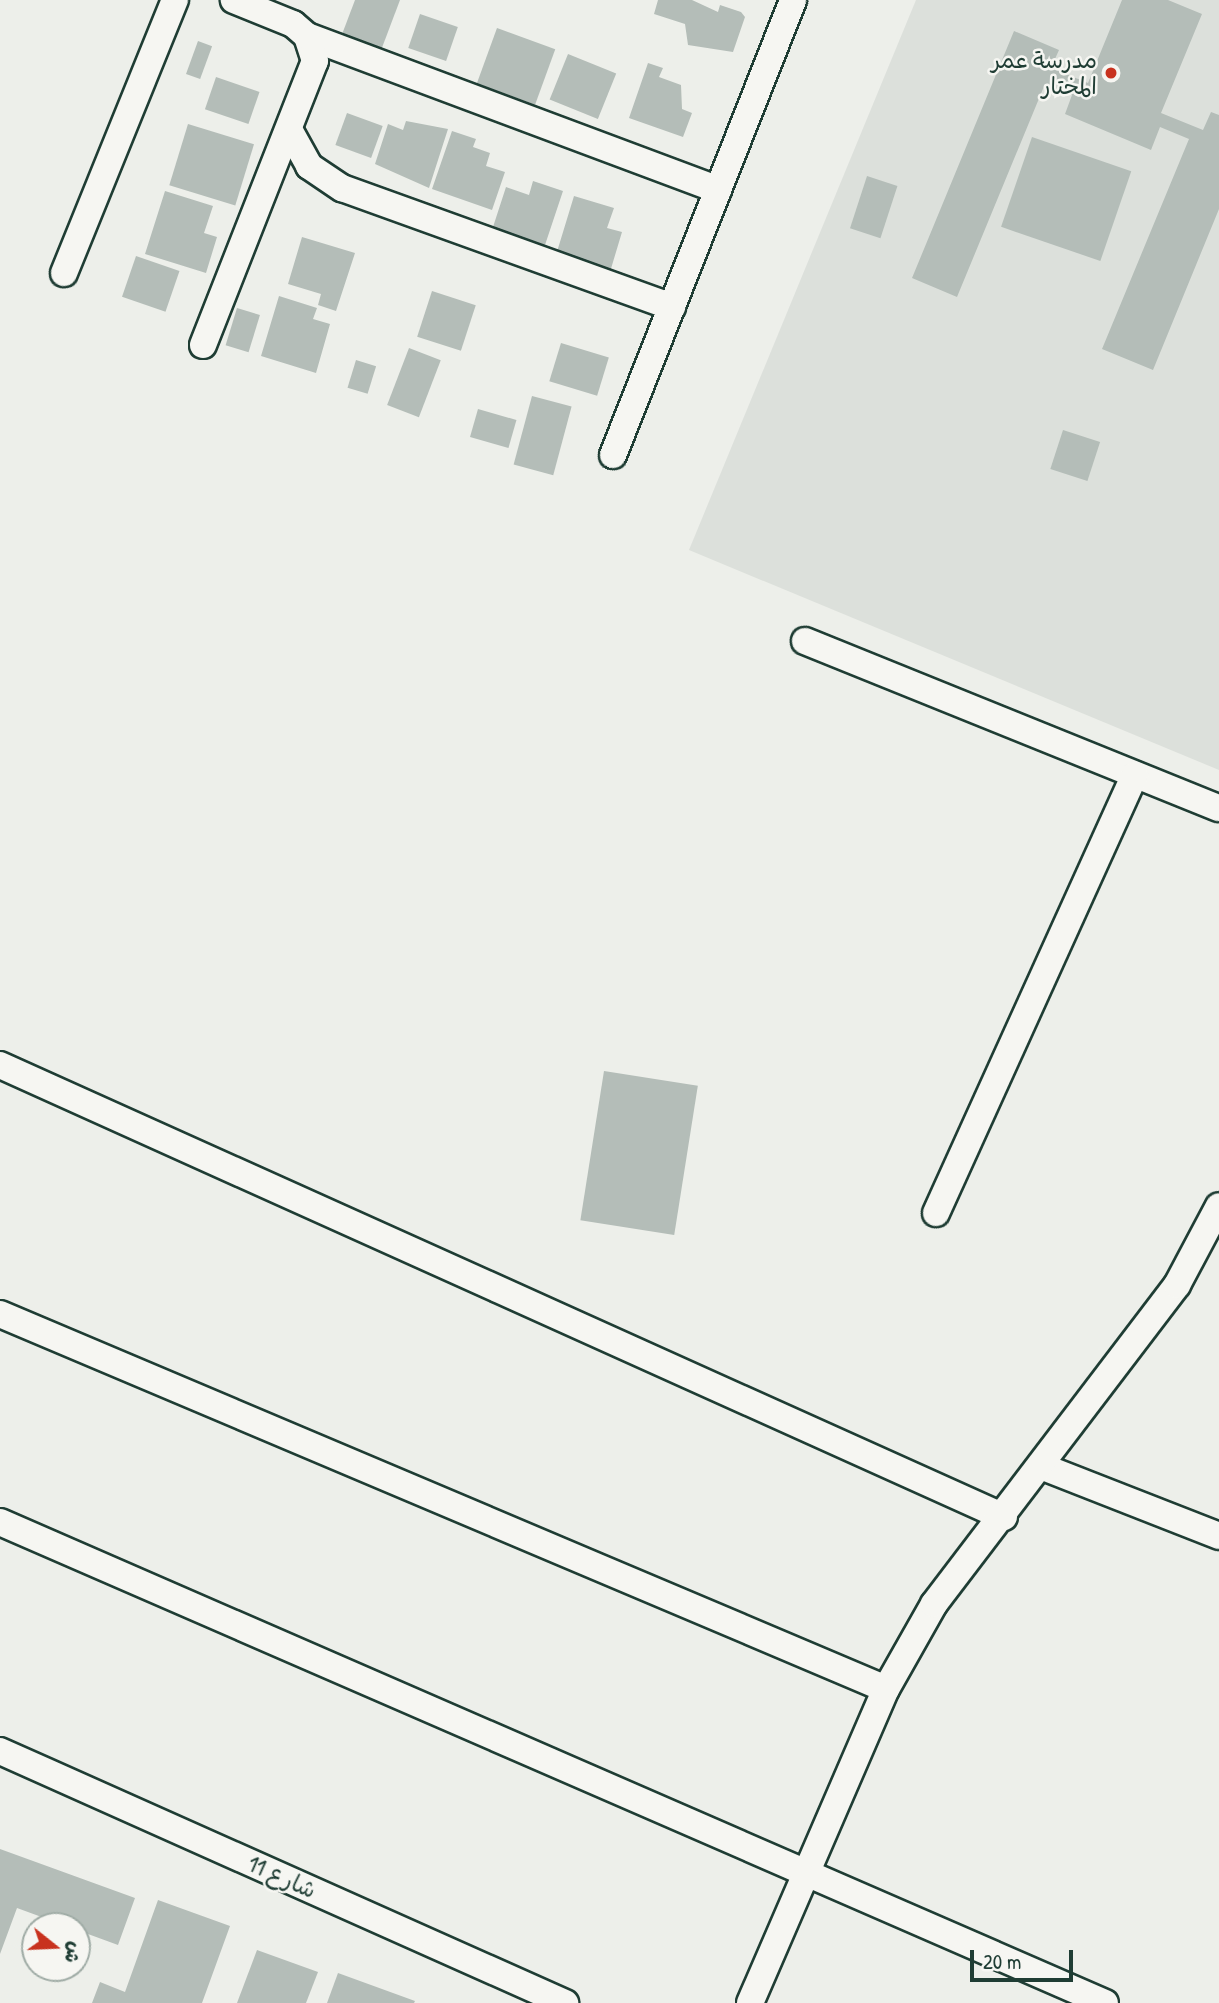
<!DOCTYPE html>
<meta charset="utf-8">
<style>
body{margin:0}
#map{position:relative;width:1219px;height:2003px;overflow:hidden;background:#edefea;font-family:"Patrick Hand","Playpen Sans Arabic",sans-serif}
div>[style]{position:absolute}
.built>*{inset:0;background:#dce0db}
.building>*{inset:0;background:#b4bdb8;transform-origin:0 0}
.roads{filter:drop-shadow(2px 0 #1f3d34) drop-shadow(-2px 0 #1f3d34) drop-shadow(0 2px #1f3d34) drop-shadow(0 -2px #1f3d34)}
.minor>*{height:26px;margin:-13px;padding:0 13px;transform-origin:13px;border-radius:13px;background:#f6f6f2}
.dots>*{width:19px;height:19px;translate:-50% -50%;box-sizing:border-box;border:4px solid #f6f6f2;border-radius:50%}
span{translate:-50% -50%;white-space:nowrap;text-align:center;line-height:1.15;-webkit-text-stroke:5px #f6f6f2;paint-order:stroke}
.poi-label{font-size:23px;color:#1f3d34}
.right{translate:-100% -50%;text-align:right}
.street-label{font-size:23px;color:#1f3d34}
.north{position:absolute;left:21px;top:1912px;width:70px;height:70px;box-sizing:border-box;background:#f6f6f2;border:2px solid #a0aca6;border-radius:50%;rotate:108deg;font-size:19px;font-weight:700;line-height:28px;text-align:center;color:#1f3d34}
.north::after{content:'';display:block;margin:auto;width:24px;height:32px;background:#c8321e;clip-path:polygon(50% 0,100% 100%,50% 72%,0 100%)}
.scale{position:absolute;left:970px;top:1950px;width:103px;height:32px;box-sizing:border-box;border:4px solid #1f3d34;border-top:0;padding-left:9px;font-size:21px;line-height:24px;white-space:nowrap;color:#1f3d34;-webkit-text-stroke:5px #f6f6f2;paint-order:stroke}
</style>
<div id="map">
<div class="built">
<div style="clip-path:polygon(916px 0,1219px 0,1219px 770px,689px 550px)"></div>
</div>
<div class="building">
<div style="clip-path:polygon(355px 0,400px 0,380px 53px,341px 37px)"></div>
<div style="clip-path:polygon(658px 0,692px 0,718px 12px,720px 5px,741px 12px,745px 17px,733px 52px,688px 45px,685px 24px,654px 14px)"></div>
<div style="clip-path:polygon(1122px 0,1168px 0,1202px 14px,1161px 113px,1203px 130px,1211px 112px,1219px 115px,1219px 209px,1153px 370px,1102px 349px,1189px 139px,1160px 127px,1151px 150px,1065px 114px,1072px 95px,1045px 84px,957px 297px,912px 278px,1014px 31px,1059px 50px,1051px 68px,1088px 83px)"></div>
<div style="left:420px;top:14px;width:40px;height:36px;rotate:19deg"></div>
<div style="left:497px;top:28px;width:62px;height:59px;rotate:20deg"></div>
<div style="left:198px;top:41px;width:15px;height:35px;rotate:20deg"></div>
<div style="left:568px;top:54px;width:52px;height:49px;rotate:22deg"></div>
<div style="clip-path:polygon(648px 63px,663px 68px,659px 77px,681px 85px,682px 109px,692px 113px,683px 137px,629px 118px)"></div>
<div style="left:216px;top:77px;width:46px;height:34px;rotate:19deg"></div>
<div style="left:347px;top:113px;width:38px;height:34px;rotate:20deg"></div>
<div style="clip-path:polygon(406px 121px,448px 129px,429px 188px,375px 164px,388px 124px,403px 130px)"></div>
<div style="left:188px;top:124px;width:69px;height:64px;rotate:17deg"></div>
<div style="clip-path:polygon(452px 131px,476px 139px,473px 147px,490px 153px,486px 166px,505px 172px,492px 210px,432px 189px)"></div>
<div style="left:1032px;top:137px;width:105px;height:95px;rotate:19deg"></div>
<div style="left:867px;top:176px;width:32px;height:55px;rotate:18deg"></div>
<div style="clip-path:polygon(533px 181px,563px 191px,545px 245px,493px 227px,506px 187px,529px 195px)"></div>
<div style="clip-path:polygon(165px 191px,213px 206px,204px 233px,217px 237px,206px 273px,145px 254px)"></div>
<div style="clip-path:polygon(574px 196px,614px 208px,607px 228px,622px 232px,610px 272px,556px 255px)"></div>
<div style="clip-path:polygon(302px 237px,355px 253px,336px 311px,318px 305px,321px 294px,288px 284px)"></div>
<div style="left:136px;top:256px;width:46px;height:43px;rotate:19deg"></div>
<div style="left:432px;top:291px;width:46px;height:48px;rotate:18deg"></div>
<div style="clip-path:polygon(279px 296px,317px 308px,313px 319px,330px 324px,316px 373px,261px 356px)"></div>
<div style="left:237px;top:308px;width:24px;height:39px;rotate:17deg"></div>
<div style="left:561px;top:343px;width:50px;height:40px;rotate:17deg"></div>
<div style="left:409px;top:348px;width:34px;height:61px;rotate:21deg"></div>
<div style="left:356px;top:360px;width:21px;height:29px;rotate:17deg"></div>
<div style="left:532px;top:396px;width:41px;height:71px;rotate:15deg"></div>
<div style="left:478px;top:409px;width:40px;height:29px;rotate:16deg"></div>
<div style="left:1063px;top:430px;width:39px;height:41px;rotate:18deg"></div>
<div style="left:604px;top:1071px;width:95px;height:151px;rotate:9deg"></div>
<div style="clip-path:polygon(0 1849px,135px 1898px,118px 1945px,17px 1908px,0 1954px)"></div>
<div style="clip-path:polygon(158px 1900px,230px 1926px,202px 2003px,92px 2003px,100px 1982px,125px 1992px)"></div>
<div style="clip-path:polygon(257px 1950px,318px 1972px,306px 2003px,237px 2003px)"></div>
<div style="clip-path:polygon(338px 1973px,415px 2001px,414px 2003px,327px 2003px)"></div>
</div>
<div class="roads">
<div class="minor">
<div style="left:307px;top:36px;width:439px;rotate:20.5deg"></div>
<div style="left:291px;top:133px;width:38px;rotate:61deg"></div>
<div style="left:309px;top:166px;width:40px;rotate:34deg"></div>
<div style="left:342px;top:188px;width:351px;rotate:19.8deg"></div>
<div style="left:64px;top:273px;width:295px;rotate:-67.9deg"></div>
<div style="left:203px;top:345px;width:305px;rotate:-68.5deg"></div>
<div style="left:315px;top:61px;width:26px;rotate:-108deg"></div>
<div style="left:307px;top:36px;width:18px;rotate:-139deg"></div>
<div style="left:293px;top:24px;width:64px;rotate:-157.9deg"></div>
<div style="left:613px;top:455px;width:489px;rotate:-68.4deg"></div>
<div style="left:805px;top:641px;width:446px;rotate:22deg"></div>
<div style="left:0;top:1065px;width:1101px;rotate:24.24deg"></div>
<div style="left:936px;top:1213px;width:481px;rotate:-65.6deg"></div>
<div style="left:0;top:1314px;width:962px;rotate:22.94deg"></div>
<div style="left:1043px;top:1467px;width:189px;rotate:21.4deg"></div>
<div style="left:0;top:1522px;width:1205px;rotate:23.52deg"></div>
<div style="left:0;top:1751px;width:619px;rotate:24.04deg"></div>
<div style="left:750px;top:2003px;width:342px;rotate:-66.6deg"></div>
<div style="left:886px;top:1689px;width:98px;rotate:-60.5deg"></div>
<div style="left:934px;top:1604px;width:401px;rotate:-52.7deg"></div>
<div style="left:1177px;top:1285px;width:89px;rotate:-62deg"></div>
</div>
</div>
<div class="dots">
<div style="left:1111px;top:73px;background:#c8321e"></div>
</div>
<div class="poi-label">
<span class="right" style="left:1097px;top:73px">مدرسة عمر<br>المختار</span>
</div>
<div class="street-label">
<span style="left:282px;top:1877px;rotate:24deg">شارع 11</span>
</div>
<div class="north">ش</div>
<div class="scale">20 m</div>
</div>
